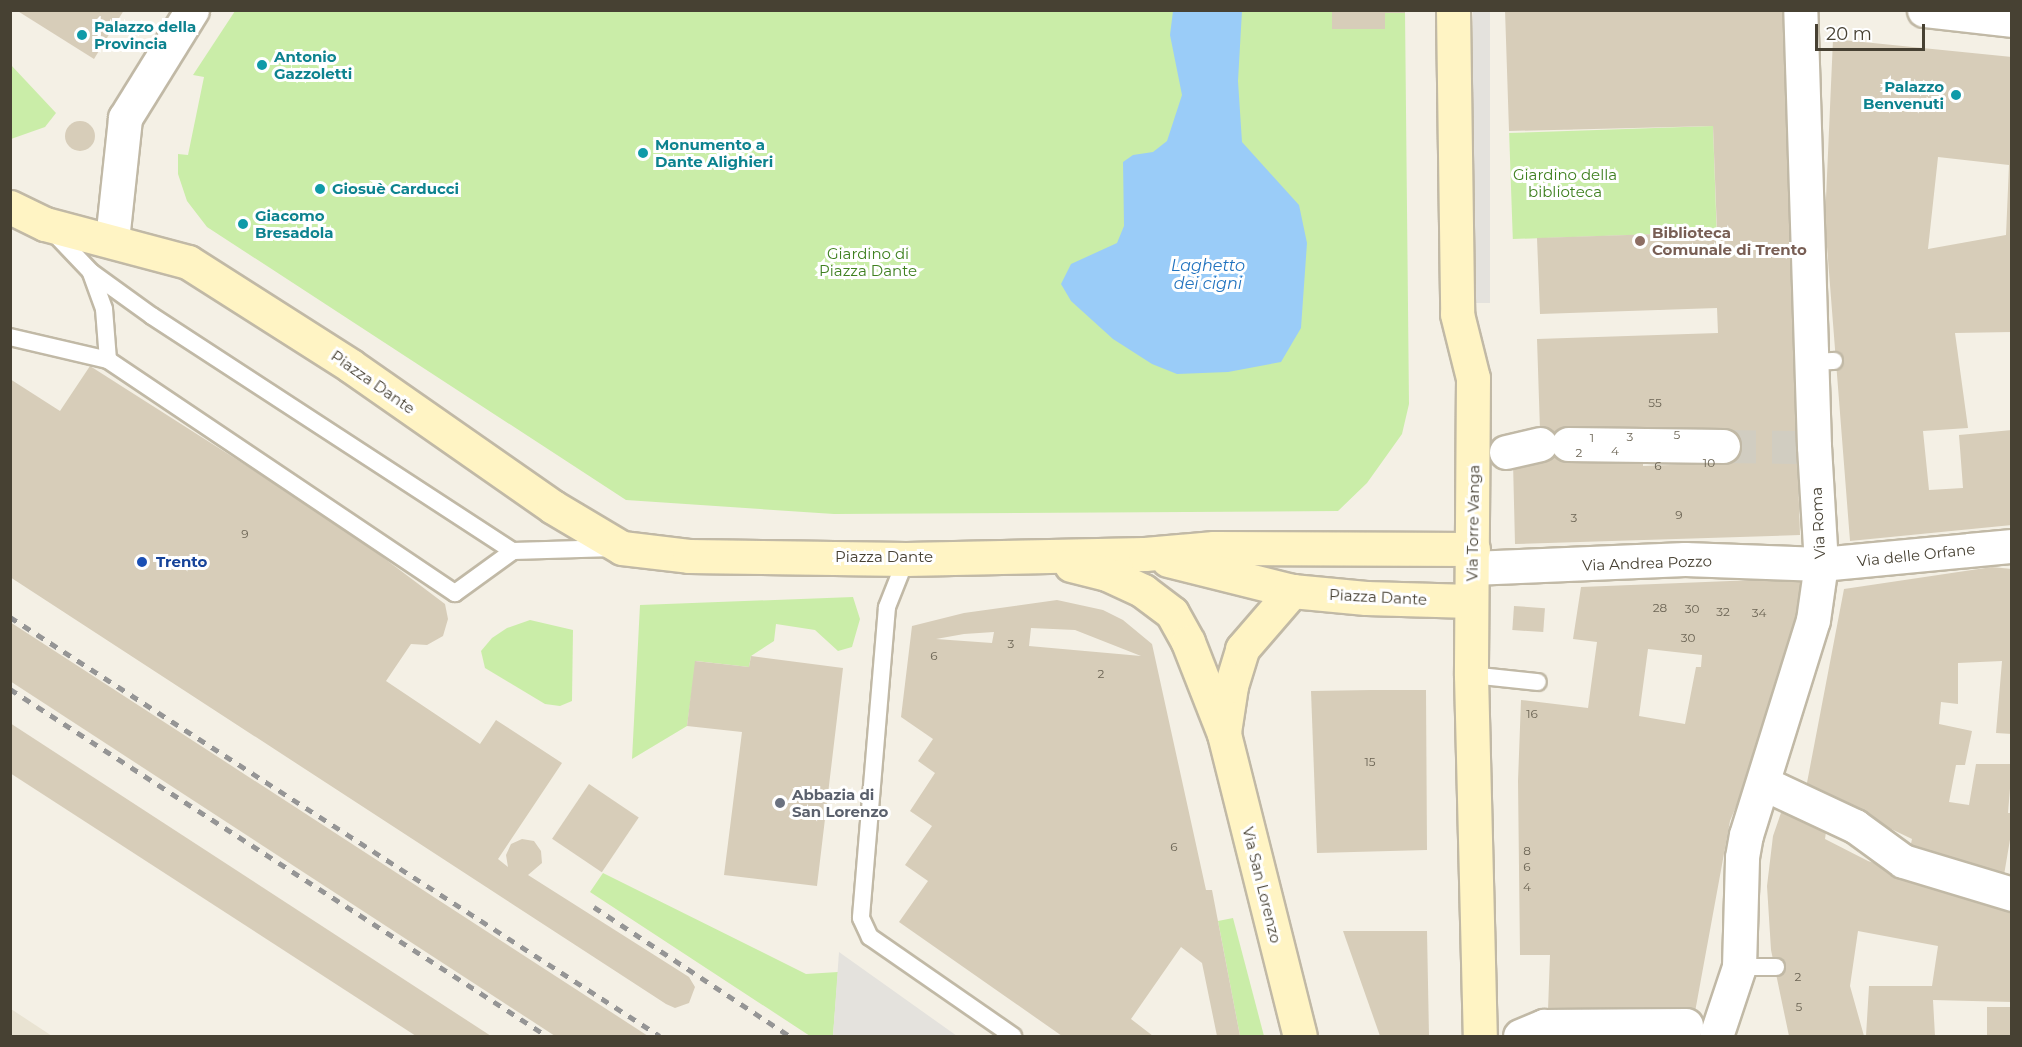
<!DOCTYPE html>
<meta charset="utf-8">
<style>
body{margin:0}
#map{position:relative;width:2022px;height:1047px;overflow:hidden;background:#f4f0e5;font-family:Montserrat,sans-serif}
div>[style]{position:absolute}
.residential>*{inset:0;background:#e9e3d2}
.green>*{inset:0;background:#caeda8;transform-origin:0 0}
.parking>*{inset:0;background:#e4e2dd;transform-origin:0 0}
.water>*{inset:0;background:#9accf8}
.building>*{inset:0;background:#d7cdb9;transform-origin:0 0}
.round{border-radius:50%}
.street-tunnel>*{height:33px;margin-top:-16.5px;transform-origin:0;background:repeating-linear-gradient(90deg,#d1cdc1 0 33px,transparent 0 49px)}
.roads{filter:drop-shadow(2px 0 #c1b9a6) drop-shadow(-2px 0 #c1b9a6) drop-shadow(0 2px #c1b9a6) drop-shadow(0 -2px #c1b9a6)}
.lane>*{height:16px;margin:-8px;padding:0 8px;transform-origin:8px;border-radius:8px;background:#fff}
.street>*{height:33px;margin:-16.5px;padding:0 16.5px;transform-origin:16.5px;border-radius:16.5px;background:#fff}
.secondary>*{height:33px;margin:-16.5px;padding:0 16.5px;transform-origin:16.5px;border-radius:16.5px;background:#fff4c4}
.rail>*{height:4.5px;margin-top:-2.25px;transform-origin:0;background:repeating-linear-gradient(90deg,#959595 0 8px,transparent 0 16px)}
.dots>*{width:16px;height:16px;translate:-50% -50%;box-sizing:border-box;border:3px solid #fff;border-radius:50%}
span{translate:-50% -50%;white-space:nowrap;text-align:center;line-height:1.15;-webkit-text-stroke:6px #fff;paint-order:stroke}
.number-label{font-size:12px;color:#6b6454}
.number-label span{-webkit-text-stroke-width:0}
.culture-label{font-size:15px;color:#0d838f;font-weight:700}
.left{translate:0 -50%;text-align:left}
.right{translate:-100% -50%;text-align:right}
.park-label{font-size:15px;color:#3f8020}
.education-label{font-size:15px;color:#785e54;font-weight:700}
.street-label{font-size:15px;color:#474133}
.transit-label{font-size:15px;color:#164399;font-weight:700}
.worship-label{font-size:15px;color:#5b616d;font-weight:700}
.water-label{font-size:16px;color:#2173bf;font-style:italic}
.frame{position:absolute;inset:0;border:12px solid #474133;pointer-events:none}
.scale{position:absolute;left:1815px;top:24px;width:110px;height:27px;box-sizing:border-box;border:3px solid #474133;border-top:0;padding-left:8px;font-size:18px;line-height:21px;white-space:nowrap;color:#474133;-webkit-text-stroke:4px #fff;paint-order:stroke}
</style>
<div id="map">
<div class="residential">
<div style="clip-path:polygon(11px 1009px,52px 1036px,11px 1036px)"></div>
</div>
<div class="green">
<div style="clip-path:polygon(235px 11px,1405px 11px,1409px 404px,1402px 434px,1367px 483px,1338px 511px,834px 514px,626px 500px,207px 227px,187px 201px,178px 174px,178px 154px,188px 155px,204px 77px,193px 75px)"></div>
<div style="clip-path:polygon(11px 65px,56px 113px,45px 127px,11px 139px)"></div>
<div style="left:1713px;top:126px;width:106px;height:204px;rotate:88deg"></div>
<div style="clip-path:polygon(853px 597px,860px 619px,852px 647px,838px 651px,815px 630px,776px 624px,774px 641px,751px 656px,749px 667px,696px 661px,687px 726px,632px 759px,640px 605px)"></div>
<div style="clip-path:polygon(530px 620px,573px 630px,572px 701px,560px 706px,545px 704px,485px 668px,481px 651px,492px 638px,507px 628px)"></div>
<div style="clip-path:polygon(603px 873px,806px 974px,838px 972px,833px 1036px,810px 1036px,590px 892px)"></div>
<div style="clip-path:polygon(1233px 918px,1264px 1036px,1240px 1036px,1218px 921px)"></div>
</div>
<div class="parking">
<div style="left:1473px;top:11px;width:17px;height:292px"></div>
<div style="clip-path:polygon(839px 952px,957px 1036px,833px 1036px)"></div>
</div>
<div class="water">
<div style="clip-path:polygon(1173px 11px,1242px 11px,1238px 81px,1242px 142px,1299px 205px,1307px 243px,1301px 328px,1281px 362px,1228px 372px,1177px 374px,1152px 364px,1113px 339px,1071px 301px,1061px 284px,1071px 264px,1117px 243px,1124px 226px,1123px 162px,1133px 155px,1153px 152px,1167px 141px,1182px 95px,1170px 35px)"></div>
</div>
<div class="building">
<div style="clip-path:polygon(16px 10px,124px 10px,94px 59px)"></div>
<div style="clip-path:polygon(1332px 10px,1405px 10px,1405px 13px,1385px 13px,1385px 29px,1332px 29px)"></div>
<div style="clip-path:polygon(evenodd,1505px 10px,1783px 10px,1800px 535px,1515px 544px,1513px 462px,1541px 461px,1537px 339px,1718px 333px,1717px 308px,1540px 314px,1537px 238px,1717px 232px,1713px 126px,1509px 131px,1505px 10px,1723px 434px,1723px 463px,1643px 466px,1643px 450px,1723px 434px)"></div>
<div style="clip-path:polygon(evenodd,1833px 39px,2012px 57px,2012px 332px,1955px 333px,1968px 428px,1923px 431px,1929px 490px,1963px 488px,1959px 435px,2012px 430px,2012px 525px,1850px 541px,1825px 221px,1833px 39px,1938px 157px,2009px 165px,2006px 235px,1928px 249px,1938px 157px)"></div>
<div class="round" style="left:65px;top:121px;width:30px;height:30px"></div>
<div style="clip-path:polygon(90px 366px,344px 528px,445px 604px,448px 619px,443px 636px,427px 645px,411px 644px,386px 681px,480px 744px,496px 720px,562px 763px,498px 859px,508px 867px,506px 855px,511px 844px,522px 839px,534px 841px,541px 851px,542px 863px,528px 875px,689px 977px,695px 987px,689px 1003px,675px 1008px,666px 1004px,10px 577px,10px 379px,60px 411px)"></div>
<div style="clip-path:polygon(1992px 567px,2012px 569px,2012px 734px,1996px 733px,2002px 661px,1958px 663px,1958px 704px,1941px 702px,1939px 724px,1972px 731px,1965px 765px,1956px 765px,1949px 802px,1969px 805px,1976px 764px,2012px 764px,2008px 813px,2012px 813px,2012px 828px,2004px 875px,1909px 853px,1912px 839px,1806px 788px,1844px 589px)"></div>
<div style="clip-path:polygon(evenodd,1802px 578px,1782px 695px,1730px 821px,1695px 1012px,1548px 1010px,1550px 955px,1520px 955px,1518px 781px,1521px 700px,1588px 708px,1597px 642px,1573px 639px,1581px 587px,1802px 578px,1648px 649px,1702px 655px,1701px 667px,1696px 667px,1685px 724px,1639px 716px,1648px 649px)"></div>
<div style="clip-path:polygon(evenodd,1057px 600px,1103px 610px,1123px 620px,1152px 644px,1206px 890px,1212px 890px,1240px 1036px,1217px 1036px,1202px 963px,1181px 947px,1131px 1019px,1153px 1036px,1062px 1036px,899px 922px,928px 881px,905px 865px,932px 826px,910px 811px,935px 773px,918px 761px,933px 739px,901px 717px,912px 626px,964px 613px,1057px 600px,1031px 628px,1075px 630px,1141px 656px,1029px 646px,1031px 628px,1057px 600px,994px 632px,992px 643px,936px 639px,964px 634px,994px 632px)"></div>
<div style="left:1514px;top:606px;width:31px;height:24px;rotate:4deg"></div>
<div style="clip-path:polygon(10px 622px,648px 1036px,555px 1036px,10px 681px)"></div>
<div style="clip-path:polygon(751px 656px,843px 668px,817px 886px,724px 875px,742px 732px,687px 726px,695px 661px,749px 667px)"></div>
<div style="clip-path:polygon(1371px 690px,1426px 690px,1427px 850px,1317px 853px,1311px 691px)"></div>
<div style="clip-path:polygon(10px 723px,491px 1036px,416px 1036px,10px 773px)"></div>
<div style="left:589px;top:784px;width:60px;height:66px;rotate:34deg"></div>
<div style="clip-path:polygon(1784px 804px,1827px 825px,1825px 839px,1868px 861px,2012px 907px,2012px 1002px,1933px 1000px,1935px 1036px,1866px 1036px,1869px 986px,1932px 986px,1938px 946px,1858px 931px,1850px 986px,1864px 1036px,1789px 1036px,1771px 950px,1767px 886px,1773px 836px)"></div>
<div style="clip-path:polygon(1343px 931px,1427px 931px,1429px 1036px,1380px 1036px)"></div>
<div style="left:1987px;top:1007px;width:25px;height:29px"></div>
</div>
<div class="street-tunnel">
<div style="left:1723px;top:446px;width:74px;rotate:0.8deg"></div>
</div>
<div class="roads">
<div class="lane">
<div style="left:52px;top:231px;width:57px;rotate:46.4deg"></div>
<div style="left:91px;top:272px;width:75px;rotate:35.8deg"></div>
<div style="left:152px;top:316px;width:431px;rotate:33.1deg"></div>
<div style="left:513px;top:551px;width:101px;rotate:-1.7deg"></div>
<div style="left:91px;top:273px;width:38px;rotate:70deg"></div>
<div style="left:104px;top:309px;width:51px;rotate:85.5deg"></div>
<div style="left:108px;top:360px;width:418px;rotate:33.9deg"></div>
<div style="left:455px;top:593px;width:72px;rotate:-35.9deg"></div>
<div style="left:10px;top:337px;width:101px;rotate:13.2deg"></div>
<div style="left:1812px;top:362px;width:22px;rotate:-3deg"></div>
<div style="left:906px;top:559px;width:52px;rotate:111.6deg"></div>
<div style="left:887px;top:607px;width:312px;rotate:94.8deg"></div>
<div style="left:861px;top:918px;width:21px;rotate:65deg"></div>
<div style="left:870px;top:937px;width:174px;rotate:34.7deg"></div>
<div style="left:1471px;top:675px;width:67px;rotate:6deg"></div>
<div style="left:1739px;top:967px;width:37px"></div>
</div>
<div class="street">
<div style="left:1924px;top:10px;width:89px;rotate:6.5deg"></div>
<div style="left:112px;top:240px;width:123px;rotate:-83.9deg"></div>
<div style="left:125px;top:118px;width:127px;rotate:-58.2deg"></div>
<div style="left:1568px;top:444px;width:155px;rotate:0.7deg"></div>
<div style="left:1506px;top:452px;width:35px;rotate:-13deg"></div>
<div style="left:1472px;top:568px;width:213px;rotate:-2.4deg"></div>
<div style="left:1685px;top:559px;width:136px;rotate:2.1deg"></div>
<div style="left:1821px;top:564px;width:192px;rotate:-5.4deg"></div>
<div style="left:1763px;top:783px;width:102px;rotate:25.1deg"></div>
<div style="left:1855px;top:826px;width:59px;rotate:36.1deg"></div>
<div style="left:1903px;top:861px;width:114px;rotate:16.8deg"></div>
<div style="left:1520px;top:1036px;width:26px;rotate:-23deg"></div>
<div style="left:1544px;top:1026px;width:142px;rotate:-0.4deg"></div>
<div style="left:1716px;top:1036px;width:73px;rotate:-71.6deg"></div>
<div style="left:1739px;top:967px;width:110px;rotate:-88.4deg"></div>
<div style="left:1742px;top:857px;width:22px;rotate:-80deg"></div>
<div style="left:1746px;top:835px;width:225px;rotate:-72.7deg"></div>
<div style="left:1813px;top:620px;width:57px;rotate:-81.9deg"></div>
<div style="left:1821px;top:564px;width:118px;rotate:-93.4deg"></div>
<div style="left:1814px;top:446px;width:436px;rotate:-91.8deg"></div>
</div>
<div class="secondary">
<div style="left:1453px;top:10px;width:304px;rotate:89.2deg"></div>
<div style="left:1457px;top:314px;width:66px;rotate:76deg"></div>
<div style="left:1473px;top:378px;width:297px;rotate:90.4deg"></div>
<div style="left:1471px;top:675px;width:361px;rotate:88.6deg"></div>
<div style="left:10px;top:207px;width:39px;rotate:26deg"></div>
<div style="left:45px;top:224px;width:148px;rotate:14.9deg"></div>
<div style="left:188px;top:262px;width:193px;rotate:32.5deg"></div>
<div style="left:351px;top:366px;width:246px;rotate:34.9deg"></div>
<div style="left:553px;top:507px;width:80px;rotate:30.7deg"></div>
<div style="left:622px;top:548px;width:67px;rotate:6.8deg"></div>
<div style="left:689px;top:556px;width:217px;rotate:0.8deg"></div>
<div style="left:906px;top:559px;width:239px;rotate:-1.2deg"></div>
<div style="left:1145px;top:554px;width:69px;rotate:-5deg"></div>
<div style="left:1214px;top:548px;width:259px;rotate:0.2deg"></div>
<div style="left:1168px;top:560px;width:128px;rotate:14deg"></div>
<div style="left:1292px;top:591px;width:74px;rotate:5.4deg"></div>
<div style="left:1366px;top:598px;width:105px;rotate:1.6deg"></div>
<div style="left:1071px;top:565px;width:37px;rotate:14deg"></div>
<div style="left:1107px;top:574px;width:40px;rotate:25deg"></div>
<div style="left:1143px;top:591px;width:36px;rotate:37deg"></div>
<div style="left:1172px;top:613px;width:33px;rotate:61deg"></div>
<div style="left:1188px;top:642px;width:99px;rotate:68.6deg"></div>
<div style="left:1224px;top:734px;width:311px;rotate:75.9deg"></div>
<div style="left:1224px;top:732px;width:47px;rotate:-81.3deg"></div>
<div style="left:1231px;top:686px;width:39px;rotate:-73deg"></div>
<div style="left:1242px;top:649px;width:77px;rotate:-49.2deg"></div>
</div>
</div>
<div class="rail">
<div style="left:10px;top:617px;width:773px;rotate:32.81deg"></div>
<div style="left:10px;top:689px;width:639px;rotate:32.87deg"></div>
<div style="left:594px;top:907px;width:235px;rotate:33.4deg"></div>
</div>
<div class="dots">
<div style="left:82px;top:35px;background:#0f9aa8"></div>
<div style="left:262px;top:65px;background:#0f9aa8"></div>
<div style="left:1956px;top:95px;background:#0f9aa8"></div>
<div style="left:643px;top:153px;background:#0f9aa8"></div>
<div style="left:320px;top:189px;background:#0f9aa8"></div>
<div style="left:243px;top:224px;background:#0f9aa8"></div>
<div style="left:1640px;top:241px;background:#8d6e63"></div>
<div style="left:142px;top:562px;background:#1a4fb4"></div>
<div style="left:780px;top:803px;background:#6b7280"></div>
</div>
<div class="number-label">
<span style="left:1655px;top:403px">55</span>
<span style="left:1677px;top:435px">5</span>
<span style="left:1630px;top:437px">3</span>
<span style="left:1592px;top:438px">1</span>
<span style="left:1615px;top:451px">4</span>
<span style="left:1579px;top:453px">2</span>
<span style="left:1709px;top:463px">10</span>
<span style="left:1658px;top:466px">6</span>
<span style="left:1679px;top:515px">9</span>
<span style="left:1574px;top:518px">3</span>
<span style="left:245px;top:534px">9</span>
<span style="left:1660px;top:608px">28</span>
<span style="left:1692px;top:609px">30</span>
<span style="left:1723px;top:612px">32</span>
<span style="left:1759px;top:613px">34</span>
<span style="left:1688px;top:638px">30</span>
<span style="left:1011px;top:644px">3</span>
<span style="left:934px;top:656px">6</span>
<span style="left:1101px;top:674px">2</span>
<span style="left:1532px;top:714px">16</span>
<span style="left:1370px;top:762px">15</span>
<span style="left:1174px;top:847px">6</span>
<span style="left:1527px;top:851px">8</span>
<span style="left:1527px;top:867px">6</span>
<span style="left:1527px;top:887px">4</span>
<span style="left:1798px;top:977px">2</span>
<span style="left:1799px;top:1007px">5</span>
</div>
<div class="culture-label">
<span class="left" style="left:94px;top:35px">Palazzo della<br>Provincia</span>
<span class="left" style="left:274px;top:65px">Antonio<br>Gazzoletti</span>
<span class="right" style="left:1944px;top:95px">Palazzo<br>Benvenuti</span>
<span class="left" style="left:655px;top:153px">Monumento a<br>Dante Alighieri</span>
<span class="left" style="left:332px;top:189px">Giosuè Carducci</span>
<span class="left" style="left:255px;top:224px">Giacomo<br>Bresadola</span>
</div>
<div class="park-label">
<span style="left:1565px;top:183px">Giardino della<br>biblioteca</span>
<span style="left:868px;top:262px">Giardino di<br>Piazza Dante</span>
</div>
<div class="education-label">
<span class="left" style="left:1652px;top:241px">Biblioteca<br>Comunale di Trento</span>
</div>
<div class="street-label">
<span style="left:373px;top:382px;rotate:35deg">Piazza Dante</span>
<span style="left:1473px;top:523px;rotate:-89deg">Via Torre Vanga</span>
<span style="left:1818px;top:523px;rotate:-93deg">Via Roma</span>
<span style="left:1916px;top:555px;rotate:-6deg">Via delle Orfane</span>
<span style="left:884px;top:557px">Piazza Dante</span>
<span style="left:1647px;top:563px;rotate:-2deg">Via Andrea Pozzo</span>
<span style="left:1378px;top:597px;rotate:3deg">Piazza Dante</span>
<span style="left:1262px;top:885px;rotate:76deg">Via San Lorenzo</span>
</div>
<div class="transit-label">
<span class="left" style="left:156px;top:562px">Trento</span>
</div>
<div class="worship-label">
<span class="left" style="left:792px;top:803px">Abbazia di<br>San Lorenzo</span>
</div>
<div class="water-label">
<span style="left:1208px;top:275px">Laghetto<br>dei cigni</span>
</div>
<div class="frame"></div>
<div class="scale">20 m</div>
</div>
